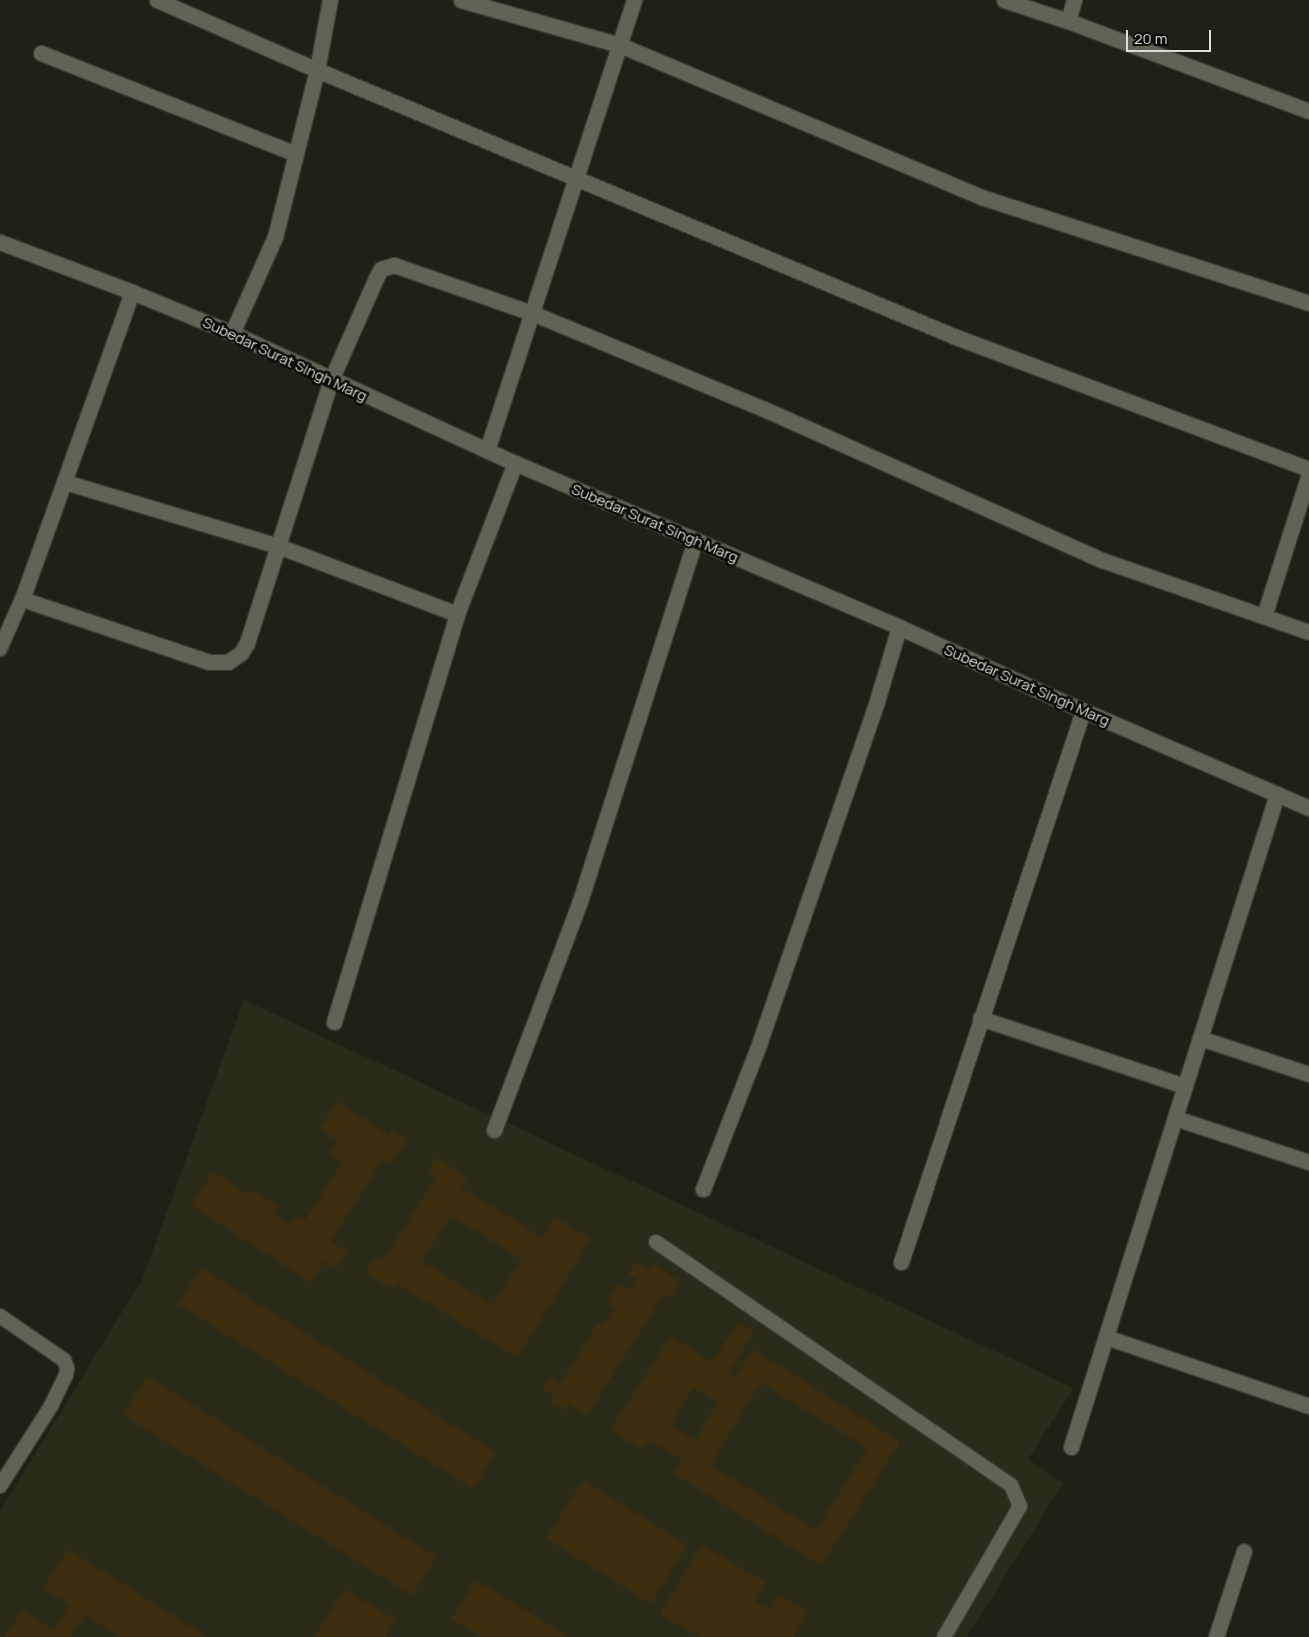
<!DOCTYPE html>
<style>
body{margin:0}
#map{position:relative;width:1309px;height:1637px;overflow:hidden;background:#202115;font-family:Manrope,sans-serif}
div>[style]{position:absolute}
.built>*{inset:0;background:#2a2b19}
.building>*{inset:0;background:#3c2d0f;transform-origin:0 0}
.roads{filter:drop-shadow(1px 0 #3d3d35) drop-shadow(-1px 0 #3d3d35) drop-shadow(0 1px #3d3d35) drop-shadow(0 -1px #3d3d35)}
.lane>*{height:14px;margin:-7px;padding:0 7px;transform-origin:7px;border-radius:7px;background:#626355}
.street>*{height:15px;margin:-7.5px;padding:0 7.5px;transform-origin:7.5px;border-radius:7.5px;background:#626355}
span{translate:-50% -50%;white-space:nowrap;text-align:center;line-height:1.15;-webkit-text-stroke:5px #0a0a06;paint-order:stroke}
.street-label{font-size:15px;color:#ddded6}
.scale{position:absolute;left:1126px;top:30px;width:85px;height:22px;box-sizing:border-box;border:2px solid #ddded6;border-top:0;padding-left:6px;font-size:15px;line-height:18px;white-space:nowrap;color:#ddded6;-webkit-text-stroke:4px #0a0a06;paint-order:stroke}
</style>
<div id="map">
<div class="built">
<div style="clip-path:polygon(244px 1000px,1074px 1388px,1028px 1459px,1063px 1483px,967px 1637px,0 1637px,0 1511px,143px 1278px)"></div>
</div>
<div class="building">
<div style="clip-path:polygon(337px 1101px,389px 1135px,392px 1129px,408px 1139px,391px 1164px,383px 1160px,331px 1241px,347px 1252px,337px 1268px,325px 1261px,311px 1283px,191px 1205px,213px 1172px,249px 1195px,253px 1190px,279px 1207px,274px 1214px,290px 1224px,296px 1215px,305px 1220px,342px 1163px,329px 1155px,338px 1141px,319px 1129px)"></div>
<div style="clip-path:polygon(evenodd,436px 1157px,467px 1177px,461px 1187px,543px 1238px,555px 1217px,591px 1239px,517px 1358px,397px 1284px,393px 1290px,365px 1273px,375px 1256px,383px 1261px,436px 1176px,428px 1171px,436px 1157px,451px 1216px,521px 1259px,492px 1305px,422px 1261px,451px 1216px)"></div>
<div style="clip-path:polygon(636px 1262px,649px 1270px,653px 1264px,680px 1281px,670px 1298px,664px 1294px,587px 1416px,568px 1404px,563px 1411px,550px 1403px,554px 1396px,542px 1388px,549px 1377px,560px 1384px,598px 1323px,603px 1325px,614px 1309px,606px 1304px,619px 1284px,629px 1290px,636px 1279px,628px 1274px)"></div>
<div style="left:201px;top:1268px;width:348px;height:43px;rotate:32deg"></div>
<div style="clip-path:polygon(evenodd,738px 1322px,754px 1332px,729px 1372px,735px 1376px,753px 1349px,900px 1442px,821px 1566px,673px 1473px,682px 1460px,649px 1440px,642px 1450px,610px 1430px,670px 1336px,712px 1362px,738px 1322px,761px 1383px,867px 1448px,816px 1530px,710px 1465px,761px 1383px,738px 1322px,693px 1388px,717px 1402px,695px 1440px,671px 1426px,693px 1388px)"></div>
<div style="left:147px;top:1376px;width:341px;height:46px;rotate:32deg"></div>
<div style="left:583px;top:1480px;width:123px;height:69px;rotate:32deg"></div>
<div style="clip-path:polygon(701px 1545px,766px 1582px,755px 1601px,769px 1609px,778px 1594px,809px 1611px,794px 1637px,699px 1637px,660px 1614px)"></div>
<div style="clip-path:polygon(68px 1549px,207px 1637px,120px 1637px,85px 1615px,71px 1637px,5px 1637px,22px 1610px,53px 1630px,69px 1605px,43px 1588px)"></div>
<div style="clip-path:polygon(476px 1580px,569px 1637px,481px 1637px,451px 1619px)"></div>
<div style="clip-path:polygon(344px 1589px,396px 1620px,385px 1637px,314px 1637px)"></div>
</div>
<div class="roads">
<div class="lane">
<div style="left:0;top:649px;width:55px;rotate:-66.3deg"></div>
<div style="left:656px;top:1242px;width:430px;rotate:34.4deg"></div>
<div style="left:1011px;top:1485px;width:23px;rotate:67deg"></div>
<div style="left:1020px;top:1506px;width:151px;rotate:120.1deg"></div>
<div style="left:0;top:1316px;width:78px;rotate:34.5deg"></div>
<div style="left:64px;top:1360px;width:9px;rotate:69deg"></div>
<div style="left:67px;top:1368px;width:7px;rotate:98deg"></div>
<div style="left:66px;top:1375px;width:34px;rotate:116deg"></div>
<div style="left:51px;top:1406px;width:95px;rotate:122.5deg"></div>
</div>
<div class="street">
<div style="left:157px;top:0;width:175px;rotate:23.6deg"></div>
<div style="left:317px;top:70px;width:693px;rotate:22.68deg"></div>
<div style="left:956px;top:337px;width:377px;rotate:20.5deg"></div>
<div style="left:461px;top:0;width:165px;rotate:15.8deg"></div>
<div style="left:620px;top:45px;width:392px;rotate:22.8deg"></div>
<div style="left:981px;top:197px;width:345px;rotate:17.9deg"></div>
<div style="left:1004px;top:0;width:67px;rotate:18.2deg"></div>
<div style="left:1068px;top:21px;width:257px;rotate:20.5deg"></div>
<div style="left:1068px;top:21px;width:22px;rotate:-74deg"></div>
<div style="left:41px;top:53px;width:274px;rotate:21.6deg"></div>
<div style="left:0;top:242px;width:141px;rotate:20.7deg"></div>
<div style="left:132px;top:292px;width:108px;rotate:22.3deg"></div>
<div style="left:232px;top:333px;width:311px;rotate:24.7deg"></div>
<div style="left:515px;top:463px;width:418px;rotate:23.1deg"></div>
<div style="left:899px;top:627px;width:174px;rotate:24.5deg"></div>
<div style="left:1057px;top:699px;width:275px;rotate:23.4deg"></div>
<div style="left:132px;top:292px;width:326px;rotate:109.7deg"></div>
<div style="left:22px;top:599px;width:197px;rotate:18.6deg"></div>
<div style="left:209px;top:662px;width:19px"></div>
<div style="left:228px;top:662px;width:16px;rotate:-35deg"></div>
<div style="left:241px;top:653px;width:12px;rotate:-59deg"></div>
<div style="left:247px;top:643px;width:276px;rotate:-72.3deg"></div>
<div style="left:331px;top:380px;width:111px;rotate:-66.2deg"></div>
<div style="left:376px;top:278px;width:10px;rotate:-61deg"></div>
<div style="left:381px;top:269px;width:14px;rotate:-17deg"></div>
<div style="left:394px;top:265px;width:146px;rotate:19.2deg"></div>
<div style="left:532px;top:313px;width:251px;rotate:22.5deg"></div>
<div style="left:764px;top:409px;width:370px;rotate:24.1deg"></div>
<div style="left:1102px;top:560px;width:219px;rotate:19.2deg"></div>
<div style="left:232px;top:333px;width:105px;rotate:-65.9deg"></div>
<div style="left:275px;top:237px;width:172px;rotate:-75.9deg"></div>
<div style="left:317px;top:70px;width:71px;rotate:-79.5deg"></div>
<div style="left:487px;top:450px;width:473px;rotate:-71.9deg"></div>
<div style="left:65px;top:482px;width:222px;rotate:16.7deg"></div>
<div style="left:278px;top:546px;width:191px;rotate:20.8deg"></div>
<div style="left:1264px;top:616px;width:149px;rotate:-72.4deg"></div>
<div style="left:980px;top:1018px;width:216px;rotate:18.4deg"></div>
<div style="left:334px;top:1022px;width:426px;rotate:-73.2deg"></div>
<div style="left:457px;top:614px;width:162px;rotate:-69deg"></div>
<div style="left:1200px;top:1038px;width:115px;rotate:18.3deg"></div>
<div style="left:1175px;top:1118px;width:141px;rotate:18.2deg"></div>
<div style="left:494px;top:1130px;width:245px;rotate:-69.4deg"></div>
<div style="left:580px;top:901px;width:378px;rotate:-72.3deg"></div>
<div style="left:703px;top:1189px;width:149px;rotate:-68.8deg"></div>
<div style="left:757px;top:1050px;width:369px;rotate:-71deg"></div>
<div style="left:877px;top:701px;width:77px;rotate:-73.4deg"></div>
<div style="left:901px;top:1262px;width:580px;rotate:-71.72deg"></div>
<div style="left:1106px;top:1337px;width:214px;rotate:18.8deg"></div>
<div style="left:1071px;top:1447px;width:685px;rotate:-72.49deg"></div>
<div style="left:1216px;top:1637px;width:90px;rotate:-72deg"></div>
</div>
</div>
<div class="street-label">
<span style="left:285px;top:359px;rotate:25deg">Subedar Surat Singh Marg</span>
<span style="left:655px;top:523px;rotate:23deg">Subedar Surat Singh Marg</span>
<span style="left:1027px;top:685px;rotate:24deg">Subedar Surat Singh Marg</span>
</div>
<div class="scale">20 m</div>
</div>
